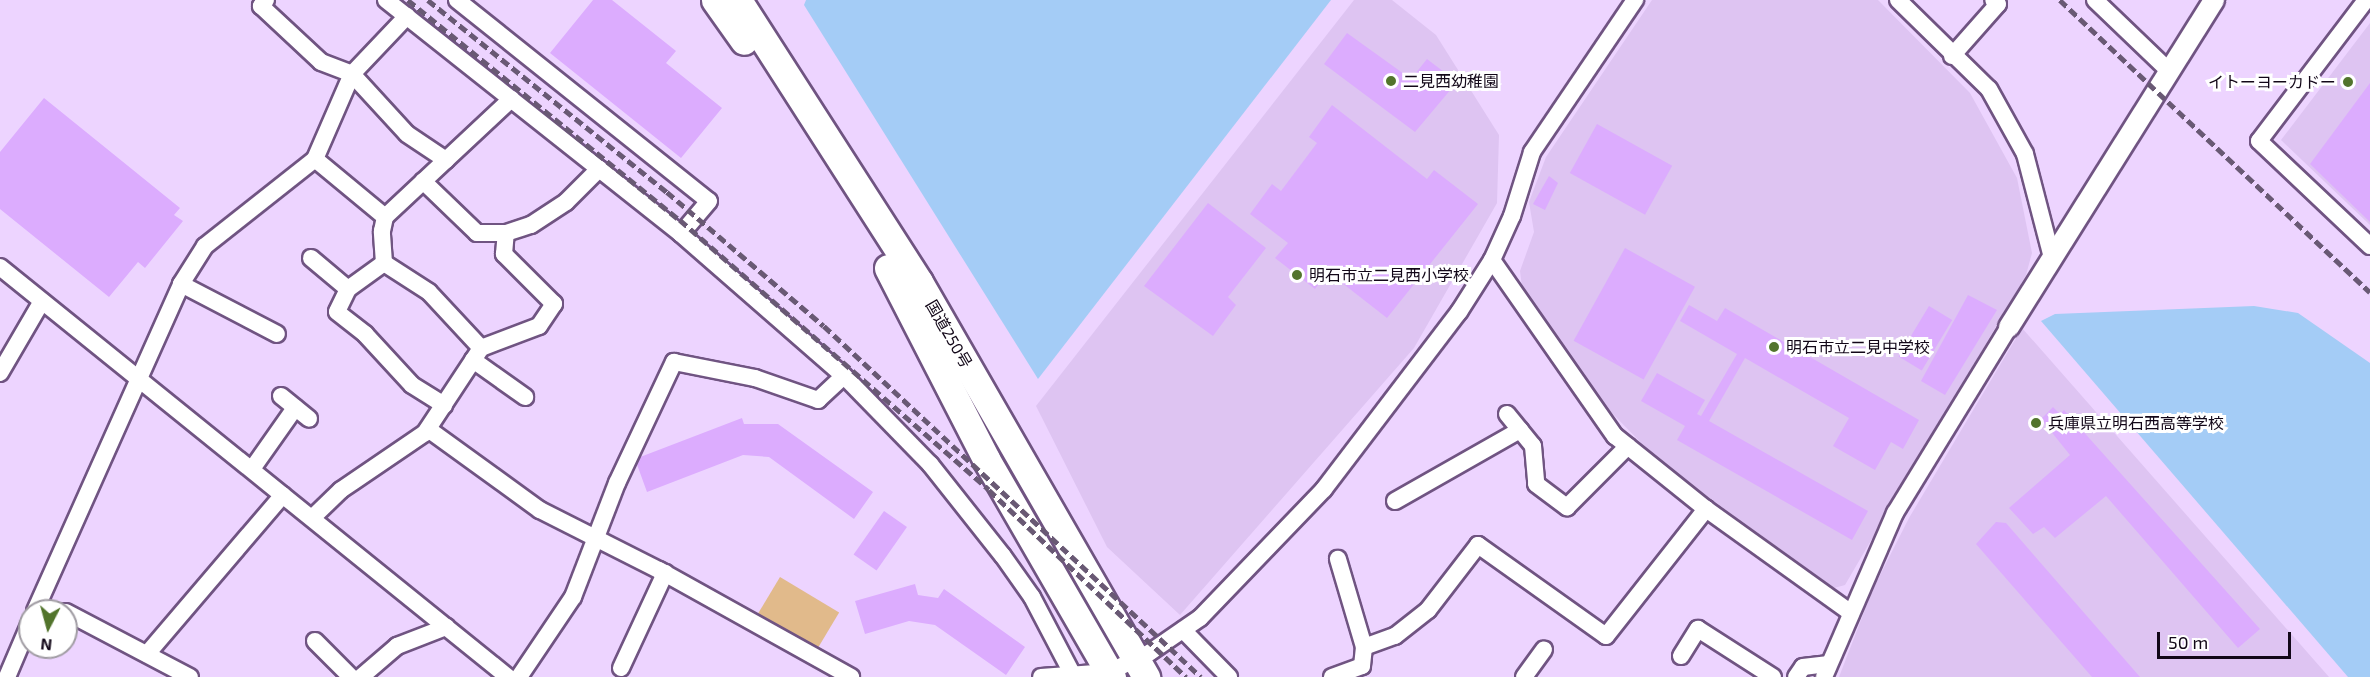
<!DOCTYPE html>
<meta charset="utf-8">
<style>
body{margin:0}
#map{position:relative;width:2370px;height:677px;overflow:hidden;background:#edd4ff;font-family:"Exo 2","Noto Sans JP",sans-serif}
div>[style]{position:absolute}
.built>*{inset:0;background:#dec4f2}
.green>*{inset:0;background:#e1ba8b;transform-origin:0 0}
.water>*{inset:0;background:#a4ccf6}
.building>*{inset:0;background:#dcacfe;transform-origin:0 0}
.roads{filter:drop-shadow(2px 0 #705482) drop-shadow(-2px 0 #705482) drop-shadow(0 2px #705482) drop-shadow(0 -2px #705482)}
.minor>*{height:16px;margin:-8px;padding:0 8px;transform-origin:8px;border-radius:8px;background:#fff}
.tertiary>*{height:20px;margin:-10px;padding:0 10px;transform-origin:10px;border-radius:10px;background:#fff}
.trunk>*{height:27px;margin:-13.5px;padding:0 13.5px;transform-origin:13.5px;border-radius:13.5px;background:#fff}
.rail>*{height:4.5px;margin-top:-2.25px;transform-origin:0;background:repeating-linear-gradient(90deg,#695974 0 9px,transparent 0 13.5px)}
.dots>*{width:16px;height:16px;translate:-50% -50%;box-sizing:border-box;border:3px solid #fff;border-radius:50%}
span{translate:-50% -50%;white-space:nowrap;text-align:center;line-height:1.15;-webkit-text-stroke:6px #fff;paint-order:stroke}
.poi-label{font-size:16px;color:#120718}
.left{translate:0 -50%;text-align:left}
.right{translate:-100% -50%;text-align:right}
.street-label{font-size:16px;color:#120718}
.north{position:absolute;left:18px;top:599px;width:60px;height:60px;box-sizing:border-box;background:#fff;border:2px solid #a09ca3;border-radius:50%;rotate:186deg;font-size:16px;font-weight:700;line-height:24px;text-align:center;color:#120718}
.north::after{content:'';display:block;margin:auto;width:21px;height:27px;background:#52742c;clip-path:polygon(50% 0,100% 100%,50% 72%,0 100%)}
.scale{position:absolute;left:2157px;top:632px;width:134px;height:27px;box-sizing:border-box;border:3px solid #120718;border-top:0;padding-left:8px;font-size:18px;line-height:21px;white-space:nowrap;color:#120718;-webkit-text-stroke:4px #fff;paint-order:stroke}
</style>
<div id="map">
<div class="built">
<div style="clip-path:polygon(1354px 0,1392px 0,1436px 35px,1499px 135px,1497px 203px,1414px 348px,1180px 615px,1107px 547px,1036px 406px)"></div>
<div style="clip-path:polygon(1652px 0,1878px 0,1970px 93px,2017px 178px,2032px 253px,2026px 275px,1845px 585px,1834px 588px,1660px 462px,1607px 408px,1522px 287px,1520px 271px,1534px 232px,1529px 202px,1546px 157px)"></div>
<div style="clip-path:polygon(2370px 23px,2370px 225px,2281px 140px)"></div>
<div style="clip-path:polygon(2022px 328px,2329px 677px,1839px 677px,1873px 589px,1909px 518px)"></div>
</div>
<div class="green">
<div style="left:780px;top:577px;width:69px;height:43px;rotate:31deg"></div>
</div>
<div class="water">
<div style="clip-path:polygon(806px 0,1331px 0,1038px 379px,804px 5px)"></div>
<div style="clip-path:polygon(2254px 306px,2298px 313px,2370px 363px,2370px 677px,2348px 677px,2041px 321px,2055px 314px)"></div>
</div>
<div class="building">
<div style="clip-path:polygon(593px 0,612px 0,676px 51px,666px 63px,722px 108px,681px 158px,550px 53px)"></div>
<div style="clip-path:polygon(1347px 33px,1411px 79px,1427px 59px,1457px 82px,1415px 132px,1324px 64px)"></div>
<div style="clip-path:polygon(2370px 83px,2370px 222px,2310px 164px)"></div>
<div style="clip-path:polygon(44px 98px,180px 208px,174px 215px,183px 221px,145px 268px,138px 262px,109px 297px,0 209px,0 152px)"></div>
<div style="clip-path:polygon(1332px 105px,1427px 179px,1434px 170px,1478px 204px,1387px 318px,1328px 272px,1315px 289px,1275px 258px,1288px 243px,1250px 214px,1272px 184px,1281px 191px,1317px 143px,1309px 137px)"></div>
<div style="left:1597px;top:124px;width:86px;height:56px;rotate:29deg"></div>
<div style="clip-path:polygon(1549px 176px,1558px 183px,1545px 210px,1533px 204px)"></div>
<div style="clip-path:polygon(1208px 203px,1266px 248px,1228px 297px,1236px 305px,1213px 336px,1144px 286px)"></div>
<div style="left:1625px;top:248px;width:80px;height:106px;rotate:29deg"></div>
<div style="clip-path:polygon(1968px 295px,1997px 310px,1945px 395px,1921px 381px)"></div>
<div style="clip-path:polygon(1689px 305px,1717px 321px,1725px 308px,1919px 420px,1903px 449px,1891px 442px,1875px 470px,1833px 446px,1849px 418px,1745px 358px,1709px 421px,1868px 511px,1852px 540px,1677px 440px,1685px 426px,1641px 401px,1657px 373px,1705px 400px,1697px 414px,1701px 416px,1737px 354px,1680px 321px)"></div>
<div style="left:1929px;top:306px;width:27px;height:59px;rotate:31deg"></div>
<div style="clip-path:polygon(2053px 407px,2060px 414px,2064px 410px,2260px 629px,2238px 648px,2106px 496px,2055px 538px,2044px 527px,2033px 534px,2009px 508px,2070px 455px,2041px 419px)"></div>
<div style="clip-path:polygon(742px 418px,744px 424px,778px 424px,873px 492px,854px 519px,769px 457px,743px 455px,647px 492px,635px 459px)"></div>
<div style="left:884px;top:511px;width:28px;height:53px;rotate:35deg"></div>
<div style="clip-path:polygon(1996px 522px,2006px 523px,2140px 677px,2092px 677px,1976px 544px)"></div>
<div style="clip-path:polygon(915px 584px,918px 595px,938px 598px,944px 589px,1025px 647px,1006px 675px,935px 625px,909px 621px,865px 634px,855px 601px)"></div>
</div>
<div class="roads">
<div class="minor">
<div style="left:266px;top:0;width:8px;rotate:130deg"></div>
<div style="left:261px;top:6px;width:82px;rotate:43deg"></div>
<div style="left:321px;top:62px;width:33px;rotate:21deg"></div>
<div style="left:352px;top:74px;width:81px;rotate:47.5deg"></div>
<div style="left:407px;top:134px;width:47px;rotate:33.7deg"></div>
<div style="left:386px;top:0;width:377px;rotate:38.4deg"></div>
<div style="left:681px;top:234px;width:216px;rotate:41.1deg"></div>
<div style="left:844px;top:376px;width:123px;rotate:45.7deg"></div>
<div style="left:930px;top:464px;width:117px;rotate:51.6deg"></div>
<div style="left:1003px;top:556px;width:50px;rotate:54.7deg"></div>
<div style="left:1032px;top:597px;width:90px;rotate:62.3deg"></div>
<div style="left:457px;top:0;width:322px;rotate:38.6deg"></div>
<div style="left:709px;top:201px;width:43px;rotate:130.3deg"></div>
<div style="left:1898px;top:0;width:127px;rotate:44.4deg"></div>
<div style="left:1989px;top:89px;width:74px;rotate:61deg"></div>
<div style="left:2025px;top:154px;width:107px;rotate:75.4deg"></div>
<div style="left:2095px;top:0;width:103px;rotate:43.8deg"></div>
<div style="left:2366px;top:0;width:177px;rotate:127.2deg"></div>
<div style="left:2259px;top:141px;width:153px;rotate:43.4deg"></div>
<div style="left:1952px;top:56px;width:69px;rotate:-48.5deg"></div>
<div style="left:1998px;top:4px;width:6px;rotate:-141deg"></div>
<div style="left:315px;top:159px;width:91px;rotate:39.6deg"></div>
<div style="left:423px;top:181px;width:75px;rotate:43.9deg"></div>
<div style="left:477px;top:233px;width:29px"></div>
<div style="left:506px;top:233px;width:26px;rotate:-18deg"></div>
<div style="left:531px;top:225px;width:42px;rotate:-33.3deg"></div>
<div style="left:566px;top:202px;width:47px;rotate:-45deg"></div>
<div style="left:311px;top:258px;width:48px;rotate:40deg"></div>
<div style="left:1492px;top:260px;width:215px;rotate:55.1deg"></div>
<div style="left:1615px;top:436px;width:117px;rotate:38.7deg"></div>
<div style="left:1706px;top:509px;width:177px;rotate:35.6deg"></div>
<div style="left:384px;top:263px;width:44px;rotate:144.2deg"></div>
<div style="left:348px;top:289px;width:25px;rotate:116deg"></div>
<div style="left:337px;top:312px;width:36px;rotate:38deg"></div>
<div style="left:365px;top:334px;width:69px;rotate:47.3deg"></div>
<div style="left:412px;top:385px;width:38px;rotate:32deg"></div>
<div style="left:0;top:267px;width:653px;rotate:38.91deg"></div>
<div style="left:181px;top:284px;width:108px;rotate:27.5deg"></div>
<div style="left:481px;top:348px;width:76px;rotate:-132.9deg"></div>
<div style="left:429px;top:292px;width:54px;rotate:-147.2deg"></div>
<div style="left:384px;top:263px;width:32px;rotate:-94deg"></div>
<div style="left:382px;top:231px;width:14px;rotate:-78deg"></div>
<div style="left:385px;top:217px;width:173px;rotate:-43.1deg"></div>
<div style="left:473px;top:360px;width:64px;rotate:35.4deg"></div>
<div style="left:0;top:373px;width:83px;rotate:-59.7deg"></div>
<div style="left:281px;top:396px;width:36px;rotate:39deg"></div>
<div style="left:1507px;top:414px;width:41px;rotate:50.9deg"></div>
<div style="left:1533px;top:446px;width:38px;rotate:85deg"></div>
<div style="left:1536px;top:484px;width:39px;rotate:37deg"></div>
<div style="left:1567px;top:507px;width:86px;rotate:-45deg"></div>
<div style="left:428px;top:429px;width:138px;rotate:35.9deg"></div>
<div style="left:540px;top:510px;width:133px;rotate:26.8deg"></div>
<div style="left:659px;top:570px;width:220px;rotate:29.1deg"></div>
<div style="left:252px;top:469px;width:75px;rotate:-54.8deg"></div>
<div style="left:1395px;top:501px;width:144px;rotate:-29.6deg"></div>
<div style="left:312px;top:518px;width:40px;rotate:-44deg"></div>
<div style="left:341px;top:490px;width:102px;rotate:-34.2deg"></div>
<div style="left:425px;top:433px;width:102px;rotate:-56.6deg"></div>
<div style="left:481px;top:348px;width:62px;rotate:-20.8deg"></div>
<div style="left:539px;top:326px;width:27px;rotate:-56deg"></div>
<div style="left:554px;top:304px;width:71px;rotate:-135deg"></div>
<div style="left:504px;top:254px;width:21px;rotate:-85deg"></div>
<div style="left:35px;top:611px;width:358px;rotate:-65.9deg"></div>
<div style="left:181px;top:284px;width:45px;rotate:-57.7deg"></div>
<div style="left:205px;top:246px;width:140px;rotate:-38.3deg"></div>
<div style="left:315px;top:159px;width:93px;rotate:-66.5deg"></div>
<div style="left:352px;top:74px;width:80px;rotate:-46.5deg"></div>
<div style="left:66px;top:612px;width:140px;rotate:27.7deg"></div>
<div style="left:1183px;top:630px;width:66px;rotate:45.6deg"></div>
<div style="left:315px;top:641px;width:51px;rotate:45deg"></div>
<div style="left:1364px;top:647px;width:33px;rotate:-20deg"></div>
<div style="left:1395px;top:636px;width:42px;rotate:-38.2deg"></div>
<div style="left:1428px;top:610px;width:82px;rotate:-52.4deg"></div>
<div style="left:1478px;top:545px;width:157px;rotate:35.4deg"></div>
<div style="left:1606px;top:636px;width:162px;rotate:-51.8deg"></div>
<div style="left:147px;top:654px;width:209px;rotate:-49.5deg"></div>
<div style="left:1681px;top:656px;width:32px;rotate:-58deg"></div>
<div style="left:1698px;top:629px;width:89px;rotate:32.6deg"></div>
<div style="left:621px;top:668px;width:105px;rotate:-65.1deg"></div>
<div style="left:7px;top:677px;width:59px;rotate:-66.9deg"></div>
<div style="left:361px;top:677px;width:48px;rotate:-40.7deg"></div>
<div style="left:397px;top:646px;width:53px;rotate:-21.2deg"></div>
<div style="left:519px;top:677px;width:97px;rotate:-56deg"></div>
<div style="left:573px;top:597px;width:122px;rotate:-68.9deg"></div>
<div style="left:617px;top:483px;width:134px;rotate:-64.8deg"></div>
<div style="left:674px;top:362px;width:83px;rotate:11.2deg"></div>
<div style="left:755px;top:378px;width:67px;rotate:19.2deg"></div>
<div style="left:818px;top:400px;width:35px;rotate:-43deg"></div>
<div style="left:1041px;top:677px;width:68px;rotate:-4.2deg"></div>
<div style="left:1109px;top:672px;width:44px;rotate:-25.4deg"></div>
<div style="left:1149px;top:653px;width:62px;rotate:-34.5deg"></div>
<div style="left:1200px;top:618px;width:179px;rotate:-46.1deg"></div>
<div style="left:1324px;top:489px;width:223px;rotate:-52.7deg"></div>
<div style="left:1459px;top:312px;width:62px;rotate:-57.6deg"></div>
<div style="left:1492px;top:260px;width:48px;rotate:-65.6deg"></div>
<div style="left:1512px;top:216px;width:67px;rotate:-72.6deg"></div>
<div style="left:1532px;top:152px;width:184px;rotate:-55.9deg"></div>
<div style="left:1332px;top:677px;width:32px;rotate:-20deg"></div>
<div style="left:1362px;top:666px;width:19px;rotate:-84deg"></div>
<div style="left:1364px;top:647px;width:92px;rotate:-106.5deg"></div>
<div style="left:1524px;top:677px;width:34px;rotate:-54deg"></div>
<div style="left:1796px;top:677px;width:12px;rotate:-55deg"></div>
<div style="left:1803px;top:667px;width:26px;rotate:-7deg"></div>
<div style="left:1824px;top:677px;width:179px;rotate:-66.6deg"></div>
<div style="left:1895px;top:513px;width:218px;rotate:-58.5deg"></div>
</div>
<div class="tertiary">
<div style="left:2009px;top:327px;width:386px;rotate:-57.9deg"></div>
</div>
<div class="trunk">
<div style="left:715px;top:0;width:50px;rotate:54.7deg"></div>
<div style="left:738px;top:0;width:335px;rotate:57.3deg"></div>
<div style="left:919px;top:282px;width:456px;rotate:60.1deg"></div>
<div style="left:888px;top:268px;width:215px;rotate:62.8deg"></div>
<div style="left:986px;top:459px;width:252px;rotate:60deg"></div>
</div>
</div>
<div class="rail">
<div style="left:408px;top:0;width:350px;rotate:39deg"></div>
<div style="left:680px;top:220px;width:410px;rotate:41.1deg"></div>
<div style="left:989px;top:490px;width:272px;rotate:43.5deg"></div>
<div style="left:428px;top:0;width:307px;rotate:38.8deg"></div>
<div style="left:667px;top:192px;width:206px;rotate:40.5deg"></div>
<div style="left:824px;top:326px;width:515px;rotate:42.95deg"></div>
<div style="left:2060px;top:0;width:426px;rotate:43.3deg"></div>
</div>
<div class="dots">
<div style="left:1391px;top:81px;background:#52742c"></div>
<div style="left:2348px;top:82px;background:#52742c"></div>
<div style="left:1297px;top:275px;background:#52742c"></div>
<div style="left:1774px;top:347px;background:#52742c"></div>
<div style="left:2036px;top:423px;background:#52742c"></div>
</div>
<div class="poi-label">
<span class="left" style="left:1403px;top:81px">二見西幼稚園</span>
<span class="right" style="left:2336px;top:82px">イトーヨーカドー</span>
<span class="left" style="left:1309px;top:275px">明石市立二見西小学校</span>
<span class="left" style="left:1786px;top:347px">明石市立二見中学校</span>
<span class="left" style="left:2048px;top:423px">兵庫県立明石西高等学校</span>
</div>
<div class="street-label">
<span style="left:949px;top:334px;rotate:60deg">国道250号</span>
</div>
<div class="north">N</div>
<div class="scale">50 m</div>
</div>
